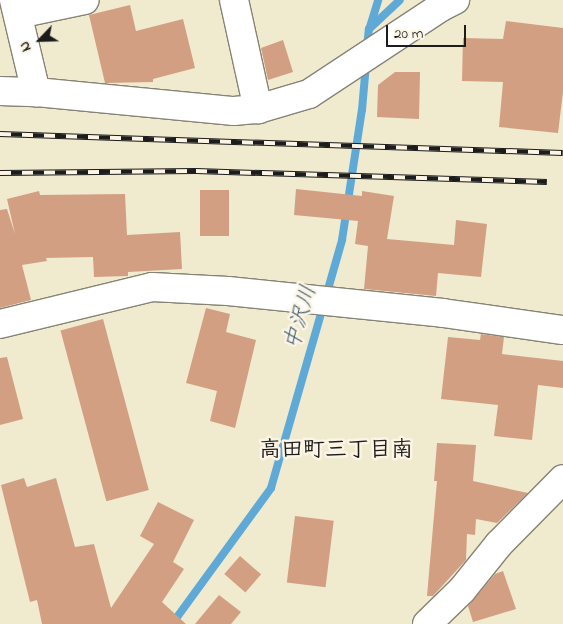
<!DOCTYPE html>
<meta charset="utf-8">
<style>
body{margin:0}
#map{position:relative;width:563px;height:624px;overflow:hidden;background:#f0eacf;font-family:"Indie Flower","Klee One",sans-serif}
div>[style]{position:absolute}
.stream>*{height:8px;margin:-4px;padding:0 4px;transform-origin:4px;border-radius:4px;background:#5fa9d7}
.building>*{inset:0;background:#d39f83;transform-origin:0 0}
.roads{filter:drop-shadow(1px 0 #868376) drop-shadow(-1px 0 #868376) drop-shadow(0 1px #868376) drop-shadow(0 -1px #868376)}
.minor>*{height:28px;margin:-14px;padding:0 14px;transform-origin:14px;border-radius:14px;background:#fff}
.rail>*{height:5.5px;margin-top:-2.75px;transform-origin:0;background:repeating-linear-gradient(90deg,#fcf5e5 0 11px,#1c1c1c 0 22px);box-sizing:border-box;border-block:1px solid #1c1c1c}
span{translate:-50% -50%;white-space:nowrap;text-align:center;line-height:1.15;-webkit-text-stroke:5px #fcf5e5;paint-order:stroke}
.water-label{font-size:22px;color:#3a5b70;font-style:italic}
.neighbourhood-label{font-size:22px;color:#1c1c1c;font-weight:700}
.north{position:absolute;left:15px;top:15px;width:50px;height:50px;-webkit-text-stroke:4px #fcf5e5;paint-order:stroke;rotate:246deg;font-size:14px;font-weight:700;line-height:20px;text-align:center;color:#1c1c1c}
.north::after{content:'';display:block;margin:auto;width:18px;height:22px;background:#1c1c1c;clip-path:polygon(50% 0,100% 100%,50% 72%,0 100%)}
.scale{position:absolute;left:386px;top:25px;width:80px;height:22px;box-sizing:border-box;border:2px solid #1c1c1c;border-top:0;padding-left:6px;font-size:15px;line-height:18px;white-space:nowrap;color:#1c1c1c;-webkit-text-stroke:4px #fcf5e5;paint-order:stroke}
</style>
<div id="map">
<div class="stream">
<div style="left:370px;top:27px;width:28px;rotate:-73deg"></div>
<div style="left:367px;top:47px;width:18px;rotate:-84deg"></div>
<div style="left:369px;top:29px;width:42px;rotate:-43.1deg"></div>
<div style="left:172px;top:624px;width:168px;rotate:-53.9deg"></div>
<div style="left:271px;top:488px;width:258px;rotate:-74deg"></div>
<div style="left:342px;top:240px;width:132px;rotate:-81.3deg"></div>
<div style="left:362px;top:110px;width:46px;rotate:-85deg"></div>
</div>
<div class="building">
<div style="clip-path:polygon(130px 5px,136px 31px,183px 19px,195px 68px,153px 79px,153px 82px,105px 83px,89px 15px)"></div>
<div style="clip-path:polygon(506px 21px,563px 28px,563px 92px,558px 133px,499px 127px,503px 82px,462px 81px,463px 38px,503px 39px)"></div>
<div style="clip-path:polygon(283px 40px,293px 72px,268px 80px,261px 48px)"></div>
<div style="clip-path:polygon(395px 72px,420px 72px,419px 119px,377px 117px,378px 85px)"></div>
<div style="clip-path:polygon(296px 189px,362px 196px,362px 191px,394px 196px,387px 239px,454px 245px,456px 220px,487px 224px,481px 277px,438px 273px,436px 296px,364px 289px,368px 246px,355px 244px,358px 221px,294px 215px)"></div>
<div style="left:200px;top:190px;width:29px;height:46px"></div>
<div style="clip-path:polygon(39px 191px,40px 195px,125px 194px,127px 235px,180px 232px,182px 269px,128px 272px,128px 276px,94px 277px,93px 257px,46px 258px,47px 261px,22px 265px,31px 300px,0 308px,0 210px,7px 209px,15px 234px,7px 199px)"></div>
<div style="clip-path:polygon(206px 308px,230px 314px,226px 332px,256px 340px,235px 428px,210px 421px,217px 391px,186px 383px)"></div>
<div style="left:103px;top:319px;width:177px;height:44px;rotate:75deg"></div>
<div style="clip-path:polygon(481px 334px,504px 337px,502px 354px,563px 361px,563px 388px,538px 385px,532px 440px,494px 436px,498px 405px,441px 399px,448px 337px,480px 340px)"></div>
<div style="clip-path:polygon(7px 357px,23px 419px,0 425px,0 358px)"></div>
<div style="clip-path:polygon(437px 443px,476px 445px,473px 481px,528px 493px,497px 523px,476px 519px,475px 535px,467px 534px,466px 560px,433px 596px,427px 596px,437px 481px,434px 481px)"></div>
<div style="clip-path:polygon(24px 478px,27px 487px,56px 478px,75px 547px,94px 544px,111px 608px,154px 544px,140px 536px,158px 502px,194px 520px,173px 562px,184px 569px,162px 602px,186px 624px,42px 624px,37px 600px,30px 602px,1px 485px)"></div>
<div style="left:295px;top:516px;width:39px;height:67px;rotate:7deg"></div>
<div style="left:240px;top:556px;width:28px;height:24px;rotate:41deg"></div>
<div style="clip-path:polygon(503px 571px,516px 609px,473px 622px,468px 606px,495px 574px)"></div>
<div style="clip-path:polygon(219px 595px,241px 612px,231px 624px,195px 624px)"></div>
</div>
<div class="roads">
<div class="minor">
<div style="left:14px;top:0;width:95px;rotate:76.6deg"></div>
<div style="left:234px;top:0;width:112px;rotate:77.6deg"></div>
<div style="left:18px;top:14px;width:68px;rotate:-11.8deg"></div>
<div style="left:0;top:91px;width:36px;rotate:2deg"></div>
<div style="left:36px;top:92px;width:199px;rotate:5.5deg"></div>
<div style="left:234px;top:111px;width:24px;rotate:-5deg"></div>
<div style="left:258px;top:109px;width:53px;rotate:-16.4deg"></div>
<div style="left:309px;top:94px;width:158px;rotate:-33.4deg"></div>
<div style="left:441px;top:7px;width:16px;rotate:-27deg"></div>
<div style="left:0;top:324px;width:156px;rotate:-13.7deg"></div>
<div style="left:152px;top:287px;width:76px;rotate:3deg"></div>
<div style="left:228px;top:291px;width:216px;rotate:5.8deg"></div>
<div style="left:443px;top:313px;width:121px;rotate:8.1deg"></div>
<div style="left:427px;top:624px;width:49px;rotate:-44.2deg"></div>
<div style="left:462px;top:590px;width:59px;rotate:-51.2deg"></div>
<div style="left:499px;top:544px;width:91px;rotate:-45.4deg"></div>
</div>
</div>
<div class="rail">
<div style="left:0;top:134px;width:563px;rotate:1.93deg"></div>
<div style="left:0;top:173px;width:196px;rotate:-0.6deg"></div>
<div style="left:196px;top:171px;width:351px;rotate:1.8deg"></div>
</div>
<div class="water-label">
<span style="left:302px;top:318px;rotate:-74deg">中沢川</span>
</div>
<div class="neighbourhood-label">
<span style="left:336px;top:452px">高田町三丁目南</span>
</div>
<div class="north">N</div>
<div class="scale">20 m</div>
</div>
